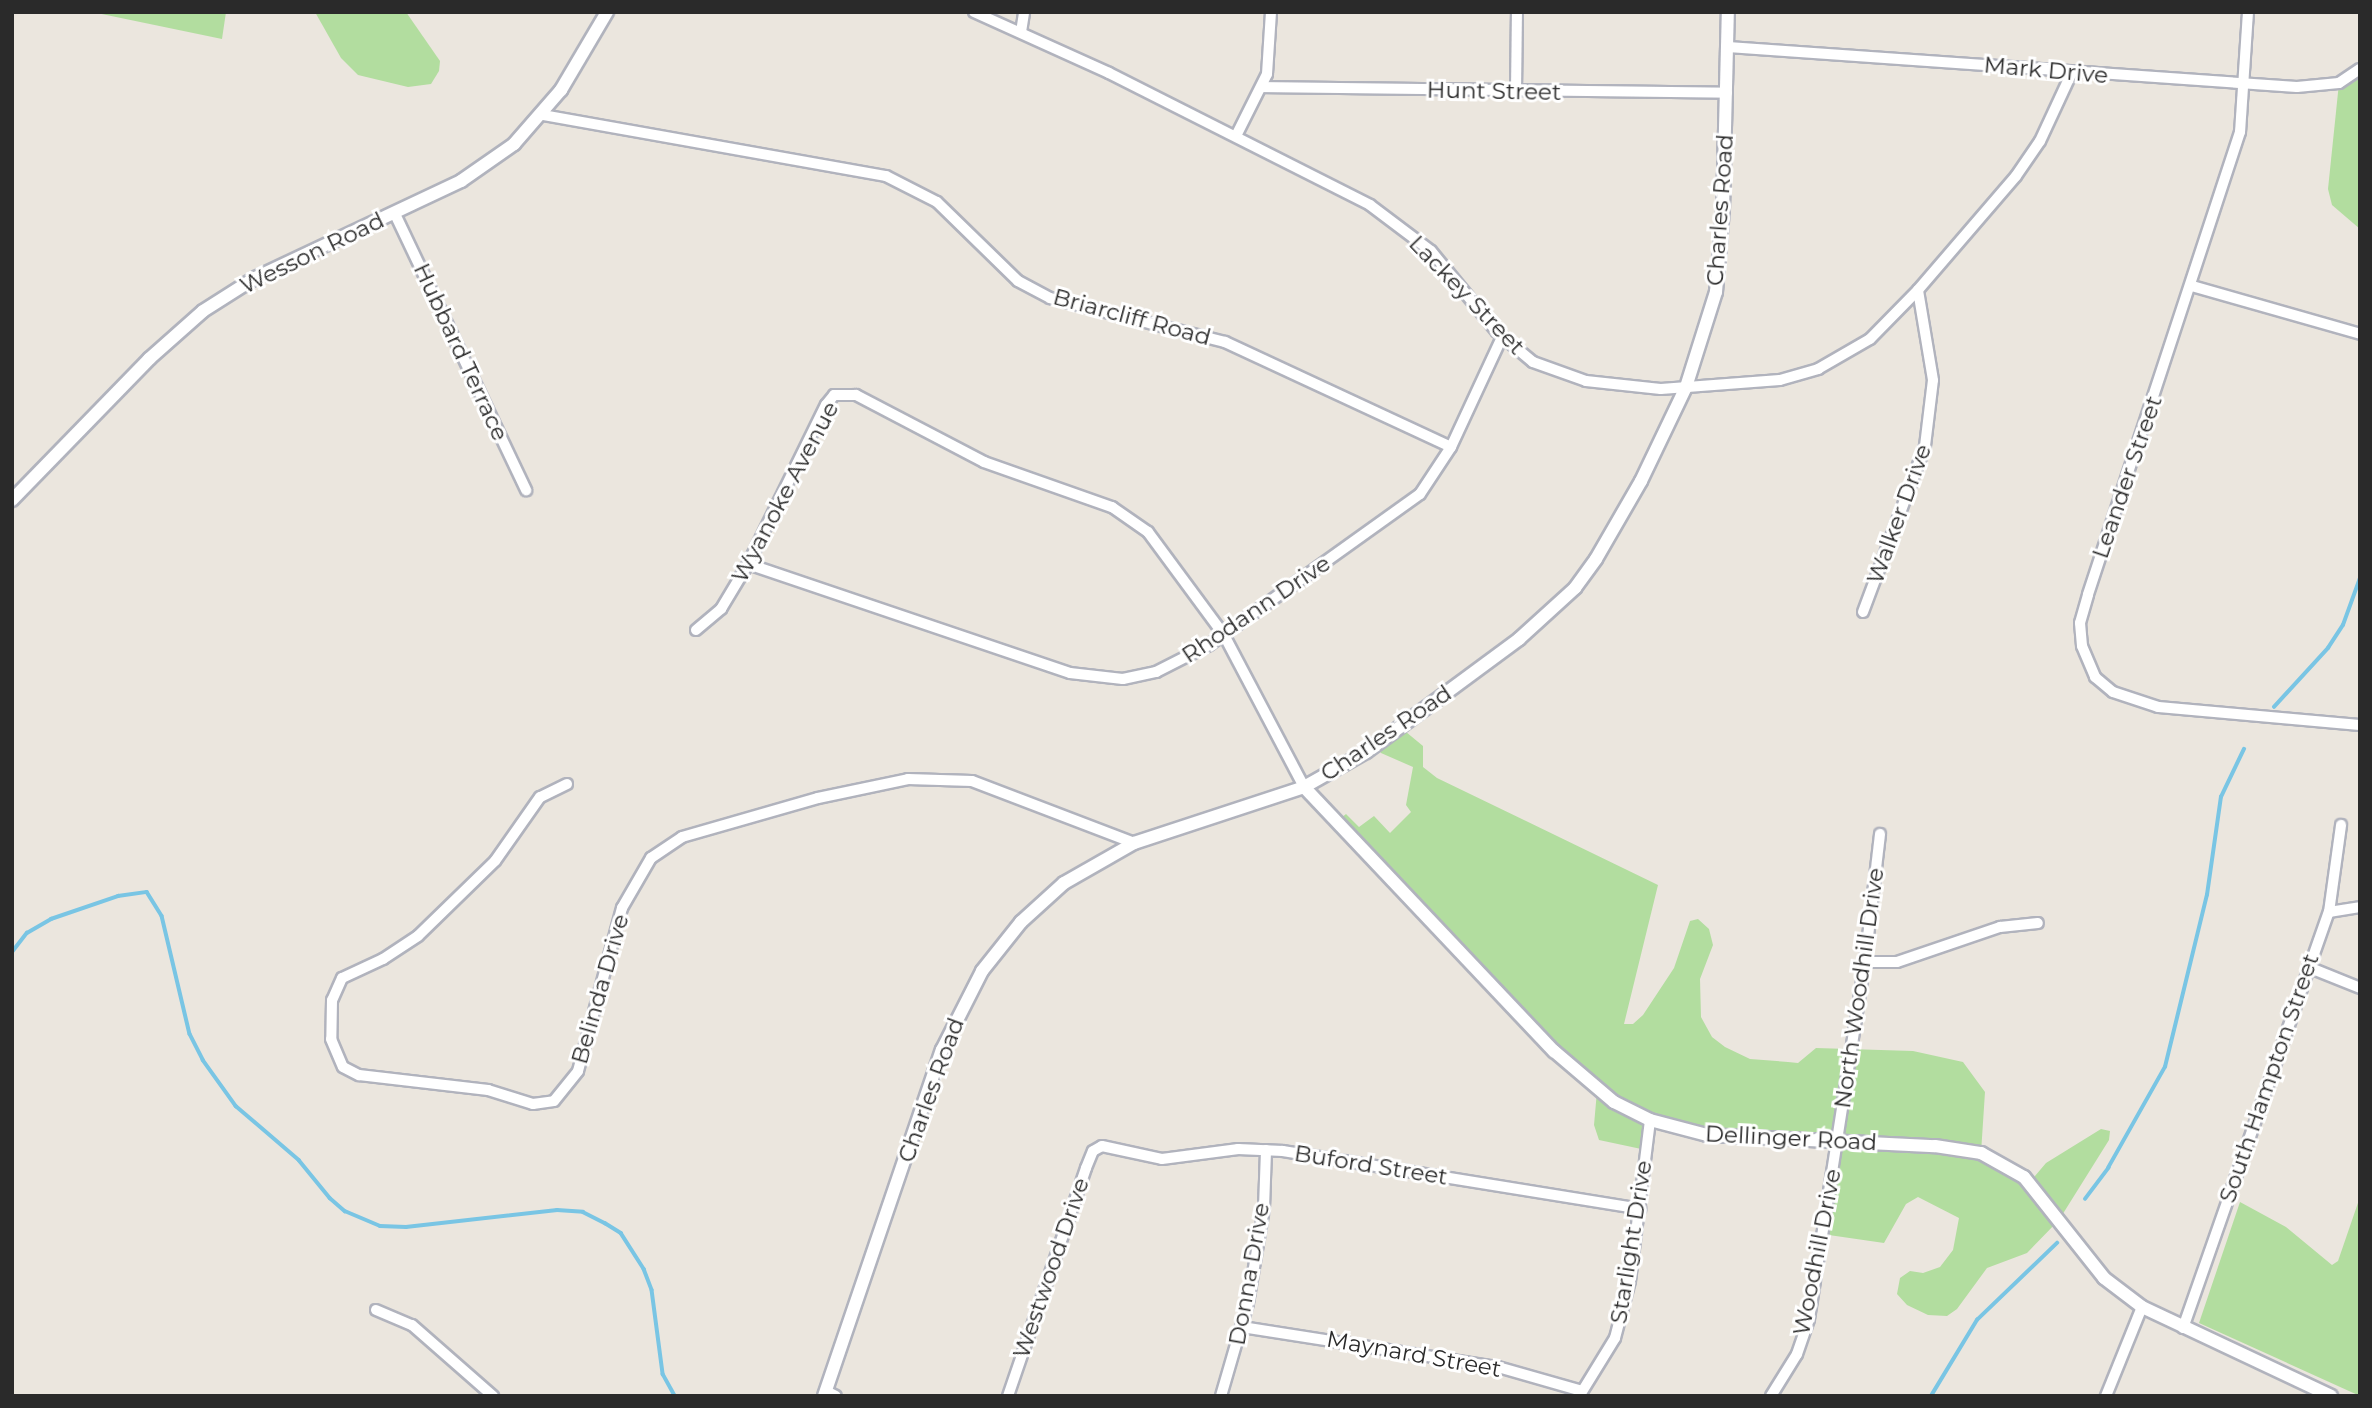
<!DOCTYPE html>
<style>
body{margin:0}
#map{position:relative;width:2372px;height:1408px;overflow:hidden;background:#ebe6de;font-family:Montserrat,sans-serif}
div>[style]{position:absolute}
.green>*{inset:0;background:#b2dd9f}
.stream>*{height:3.5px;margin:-1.75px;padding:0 1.75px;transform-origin:1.75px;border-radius:1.75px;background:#79c5e4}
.roads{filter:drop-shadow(2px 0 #b1b3bd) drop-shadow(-2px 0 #b1b3bd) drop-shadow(0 2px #b1b3bd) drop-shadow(0 -2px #b1b3bd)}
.minor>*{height:10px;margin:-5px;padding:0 5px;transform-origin:5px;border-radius:5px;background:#fff}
.tertiary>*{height:12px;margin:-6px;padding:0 6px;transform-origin:6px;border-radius:6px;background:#fff}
span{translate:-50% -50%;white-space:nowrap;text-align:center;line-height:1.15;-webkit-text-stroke:6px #fff;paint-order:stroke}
.street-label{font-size:23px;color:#2a2a2a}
.frame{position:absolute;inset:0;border:14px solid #2a2a2a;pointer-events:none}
</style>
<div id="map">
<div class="green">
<div style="clip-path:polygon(92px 12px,226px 12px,222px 39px)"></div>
<div style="clip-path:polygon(315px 12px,406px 12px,440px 61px,439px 71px,431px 84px,408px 87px,358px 75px,341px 58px)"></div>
<div style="clip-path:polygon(2360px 69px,2360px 229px,2332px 205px,2328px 189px,2339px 83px)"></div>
<div style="clip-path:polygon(1400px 727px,1423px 746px,1423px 767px,1437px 778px,1658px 885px,1624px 1024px,1633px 1024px,1643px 1015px,1674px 968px,1690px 921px,1698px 919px,1709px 929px,1713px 945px,1700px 979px,1701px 1017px,1712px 1037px,1725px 1047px,1750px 1059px,1788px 1062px,1798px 1063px,1816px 1048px,1913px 1051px,1963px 1062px,1985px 1092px,1981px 1153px,2029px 1183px,2046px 1163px,2101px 1129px,2110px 1131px,2109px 1140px,2059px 1220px,2027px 1253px,1987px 1268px,1957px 1309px,1947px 1316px,1928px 1315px,1907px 1305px,1897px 1294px,1900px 1278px,1910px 1271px,1923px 1273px,1940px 1267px,1953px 1250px,1959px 1218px,1918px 1197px,1906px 1204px,1884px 1243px,1822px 1234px,1838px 1143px,1751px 1140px,1650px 1120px,1646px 1150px,1599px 1140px,1594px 1125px,1597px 1091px,1335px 823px,1346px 814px,1359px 827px,1374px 816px,1390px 833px,1411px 812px,1406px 805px,1413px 767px,1381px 753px,1375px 745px)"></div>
<div style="clip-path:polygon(2360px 1197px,2360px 1396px,2199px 1323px,2240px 1202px,2286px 1227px,2332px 1265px,2338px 1261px)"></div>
</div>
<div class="stream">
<div style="left:2274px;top:707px;width:80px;rotate:-47.5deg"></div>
<div style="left:2328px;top:648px;width:27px;rotate:-57deg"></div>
<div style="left:2343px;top:625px;width:50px;rotate:-70.1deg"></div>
<div style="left:12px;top:952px;width:24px;rotate:-52deg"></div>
<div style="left:27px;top:933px;width:28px;rotate:-30deg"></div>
<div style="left:51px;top:919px;width:71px;rotate:-18.9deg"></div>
<div style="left:118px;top:896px;width:29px;rotate:-8deg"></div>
<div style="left:147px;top:892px;width:28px;rotate:58deg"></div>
<div style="left:162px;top:916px;width:121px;rotate:76.7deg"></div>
<div style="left:190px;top:1034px;width:29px;rotate:63deg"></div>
<div style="left:203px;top:1060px;width:57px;rotate:54.3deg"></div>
<div style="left:236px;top:1106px;width:83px;rotate:40.6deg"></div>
<div style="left:299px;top:1160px;width:49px;rotate:50.8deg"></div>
<div style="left:330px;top:1198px;width:20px;rotate:41deg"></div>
<div style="left:345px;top:1211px;width:38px;rotate:23deg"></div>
<div style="left:380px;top:1226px;width:26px;rotate:2deg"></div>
<div style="left:406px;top:1227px;width:152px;rotate:-6.4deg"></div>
<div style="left:557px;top:1210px;width:26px;rotate:4deg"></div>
<div style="left:583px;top:1212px;width:25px;rotate:27deg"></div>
<div style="left:605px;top:1223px;width:19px;rotate:32deg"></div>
<div style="left:621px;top:1233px;width:43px;rotate:57.4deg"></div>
<div style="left:644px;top:1269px;width:22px;rotate:69deg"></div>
<div style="left:652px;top:1290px;width:85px;rotate:82.5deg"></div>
<div style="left:663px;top:1374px;width:25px;rotate:61deg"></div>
<div style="left:2085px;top:1199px;width:39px;rotate:-53deg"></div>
<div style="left:2108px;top:1168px;width:116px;rotate:-60.6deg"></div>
<div style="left:2165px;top:1067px;width:177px;rotate:-76.3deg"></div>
<div style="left:2207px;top:895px;width:99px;rotate:-81.9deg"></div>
<div style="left:2221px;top:797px;width:53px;rotate:-64.4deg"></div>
<div style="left:1931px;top:1396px;width:89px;rotate:-58.8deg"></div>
<div style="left:1977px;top:1320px;width:111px;rotate:-43.9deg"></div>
</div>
<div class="roads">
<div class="minor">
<div style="left:974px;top:12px;width:148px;rotate:24.3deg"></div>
<div style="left:1109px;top:73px;width:292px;rotate:26.8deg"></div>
<div style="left:1370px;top:205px;width:76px;rotate:37deg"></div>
<div style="left:1431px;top:251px;width:104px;rotate:50.8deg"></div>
<div style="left:1497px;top:332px;width:47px;rotate:39.8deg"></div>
<div style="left:1533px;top:362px;width:56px;rotate:19.7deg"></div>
<div style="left:1586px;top:381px;width:75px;rotate:6.1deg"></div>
<div style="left:1661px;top:389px;width:119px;rotate:-4.3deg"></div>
<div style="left:1780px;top:380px;width:40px;rotate:-16deg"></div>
<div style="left:1818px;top:369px;width:60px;rotate:-30deg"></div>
<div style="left:1870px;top:339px;width:69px;rotate:-45.6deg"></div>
<div style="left:1918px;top:290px;width:150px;rotate:-49.3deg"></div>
<div style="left:2016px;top:176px;width:42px;rotate:-55.6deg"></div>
<div style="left:2040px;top:141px;width:76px;rotate:-65.1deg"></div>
<div style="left:2248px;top:12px;width:120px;rotate:93.8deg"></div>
<div style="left:2240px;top:132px;width:487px;rotate:108.2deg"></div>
<div style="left:2088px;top:595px;width:29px;rotate:106deg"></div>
<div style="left:2080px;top:623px;width:23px;rotate:85deg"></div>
<div style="left:2082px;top:646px;width:34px;rotate:67deg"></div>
<div style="left:2095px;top:677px;width:23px;rotate:40deg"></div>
<div style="left:2113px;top:692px;width:47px;rotate:18.4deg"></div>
<div style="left:2158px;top:707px;width:203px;rotate:5.1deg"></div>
<div style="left:1021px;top:32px;width:20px;rotate:-81deg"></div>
<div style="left:1728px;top:47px;width:570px;rotate:4.02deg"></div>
<div style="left:2297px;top:87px;width:42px;rotate:-5.4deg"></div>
<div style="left:2339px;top:83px;width:25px;rotate:-34deg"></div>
<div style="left:1262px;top:87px;width:465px;rotate:0.7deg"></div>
<div style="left:1516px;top:91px;width:79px;rotate:-89.3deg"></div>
<div style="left:543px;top:115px;width:348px;rotate:10.1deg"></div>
<div style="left:886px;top:176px;width:57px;rotate:27deg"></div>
<div style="left:937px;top:202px;width:113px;rotate:44.3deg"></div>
<div style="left:1018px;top:281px;width:36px;rotate:28deg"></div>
<div style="left:1050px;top:298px;width:180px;rotate:14.1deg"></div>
<div style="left:1225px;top:342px;width:249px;rotate:24.9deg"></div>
<div style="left:1236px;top:136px;width:69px;rotate:-63.4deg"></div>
<div style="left:1267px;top:74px;width:62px;rotate:-86.3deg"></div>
<div style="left:395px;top:214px;width:306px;rotate:64.6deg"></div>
<div style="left:2192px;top:286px;width:175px;rotate:15.9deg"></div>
<div style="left:748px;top:564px;width:340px;rotate:18.7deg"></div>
<div style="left:1070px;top:673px;width:53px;rotate:6.5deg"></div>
<div style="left:1123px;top:679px;width:34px;rotate:-12deg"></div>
<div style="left:1156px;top:672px;width:59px;rotate:-27deg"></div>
<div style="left:1209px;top:645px;width:259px;rotate:-35.6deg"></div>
<div style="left:1420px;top:494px;width:56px;rotate:-56.6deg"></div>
<div style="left:1451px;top:447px;width:121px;rotate:-65.1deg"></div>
<div style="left:1863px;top:612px;width:177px;rotate:-69.5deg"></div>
<div style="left:1925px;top:446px;width:66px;rotate:-83.1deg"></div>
<div style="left:1933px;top:380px;width:91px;rotate:-99.5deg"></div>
<div style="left:696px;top:630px;width:33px;rotate:-40deg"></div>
<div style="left:721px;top:609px;width:52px;rotate:-59deg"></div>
<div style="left:748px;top:564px;width:177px;rotate:-63.9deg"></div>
<div style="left:826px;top:405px;width:13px;rotate:-51deg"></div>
<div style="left:834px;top:395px;width:22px"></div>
<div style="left:856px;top:395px;width:144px;rotate:27.6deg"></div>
<div style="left:984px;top:462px;width:136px;rotate:19.4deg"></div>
<div style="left:1112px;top:507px;width:44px;rotate:34.8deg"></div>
<div style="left:1148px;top:532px;width:128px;rotate:53.6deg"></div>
<div style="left:1224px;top:635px;width:172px;rotate:62.2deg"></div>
<div style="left:567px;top:784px;width:30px;rotate:154deg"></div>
<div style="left:540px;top:797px;width:78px;rotate:125.1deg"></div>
<div style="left:495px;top:861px;width:107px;rotate:135.8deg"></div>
<div style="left:418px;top:936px;width:42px;rotate:146.7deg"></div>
<div style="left:383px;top:959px;width:45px;rotate:155.1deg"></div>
<div style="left:342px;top:978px;width:24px;rotate:114deg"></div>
<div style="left:332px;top:1000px;width:39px;rotate:91deg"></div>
<div style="left:331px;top:1039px;width:30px;rotate:67deg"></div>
<div style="left:343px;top:1067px;width:18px;rotate:27deg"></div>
<div style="left:359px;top:1075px;width:130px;rotate:6.6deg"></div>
<div style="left:488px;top:1090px;width:47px;rotate:17.3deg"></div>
<div style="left:533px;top:1104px;width:21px;rotate:-8deg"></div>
<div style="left:554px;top:1101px;width:38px;rotate:-51deg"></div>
<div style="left:578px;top:1071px;width:169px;rotate:-74.9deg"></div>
<div style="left:622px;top:908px;width:58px;rotate:-59.9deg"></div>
<div style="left:651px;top:858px;width:37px;rotate:-34deg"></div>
<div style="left:682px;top:837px;width:141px;rotate:-16deg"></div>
<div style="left:818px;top:798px;width:92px;rotate:-11.9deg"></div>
<div style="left:908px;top:779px;width:64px;rotate:1.8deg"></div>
<div style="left:972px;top:781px;width:173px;rotate:20.9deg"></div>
<div style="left:2329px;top:912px;width:31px;rotate:-9deg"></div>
<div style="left:1865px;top:962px;width:32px"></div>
<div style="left:1897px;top:962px;width:109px;rotate:-18.8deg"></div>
<div style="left:2000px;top:927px;width:38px;rotate:-6deg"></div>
<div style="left:2308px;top:967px;width:56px;rotate:22deg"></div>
<div style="left:376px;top:1310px;width:39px;rotate:23deg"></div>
<div style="left:412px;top:1325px;width:108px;rotate:41.2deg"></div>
<div style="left:1242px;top:1327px;width:259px;rotate:8.9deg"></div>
<div style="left:1498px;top:1367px;width:87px;rotate:15.9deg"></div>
<div style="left:2183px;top:1328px;width:441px;rotate:-70.7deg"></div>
<div style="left:2329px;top:912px;width:88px;rotate:-82.1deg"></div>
<div style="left:826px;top:1391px;width:11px;rotate:27deg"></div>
<div style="left:1580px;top:1395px;width:67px;rotate:-58.4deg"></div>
<div style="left:1615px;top:1338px;width:59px;rotate:-75.3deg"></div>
<div style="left:1630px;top:1281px;width:162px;rotate:-82.9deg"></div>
<div style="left:1008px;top:1396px;width:241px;rotate:-71.1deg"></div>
<div style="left:1086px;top:1168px;width:18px;rotate:-68deg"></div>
<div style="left:1093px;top:1151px;width:10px;rotate:-29deg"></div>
<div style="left:1102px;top:1146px;width:61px;rotate:12.2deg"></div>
<div style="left:1162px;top:1159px;width:77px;rotate:-7.5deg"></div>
<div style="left:1238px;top:1149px;width:45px;rotate:2.5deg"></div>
<div style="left:1283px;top:1151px;width:362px;rotate:9.2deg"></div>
<div style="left:1221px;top:1396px;width:97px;rotate:-73.8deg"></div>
<div style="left:1248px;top:1303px;width:96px;rotate:-80.4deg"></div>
<div style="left:1264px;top:1208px;width:58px;rotate:-88deg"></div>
<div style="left:1771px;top:1396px;width:49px;rotate:-58.2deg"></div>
<div style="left:1797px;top:1354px;width:37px;rotate:-71deg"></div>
<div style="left:1809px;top:1319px;width:361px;rotate:-81.1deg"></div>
<div style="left:1865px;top:962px;width:129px;rotate:-83.3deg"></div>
<div style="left:2106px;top:1396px;width:96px;rotate:-68deg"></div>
</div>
<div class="tertiary">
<div style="left:12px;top:500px;width:197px;rotate:-45.8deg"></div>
<div style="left:149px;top:359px;width:72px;rotate:-41.6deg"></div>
<div style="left:203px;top:311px;width:62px;rotate:-32.4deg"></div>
<div style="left:255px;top:278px;width:228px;rotate:-25.2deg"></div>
<div style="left:461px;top:181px;width:65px;rotate:-34.9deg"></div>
<div style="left:514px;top:144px;width:72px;rotate:-49deg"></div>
<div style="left:561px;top:90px;width:91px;rotate:-59.5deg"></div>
<div style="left:1304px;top:787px;width:364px;rotate:46.6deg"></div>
<div style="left:1554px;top:1051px;width:79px;rotate:40.4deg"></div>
<div style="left:1614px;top:1102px;width:40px;rotate:26.6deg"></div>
<div style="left:1650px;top:1120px;width:59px;rotate:14.7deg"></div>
<div style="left:1707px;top:1135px;width:228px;rotate:2.8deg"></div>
<div style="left:1935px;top:1146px;width:47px;rotate:8.7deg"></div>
<div style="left:1981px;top:1153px;width:49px;rotate:29.2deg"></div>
<div style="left:2024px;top:1177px;width:129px;rotate:51.6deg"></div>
<div style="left:2104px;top:1278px;width:48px;rotate:37.3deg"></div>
<div style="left:2142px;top:1307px;width:209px;rotate:25.2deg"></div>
<div style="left:824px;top:1396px;width:366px;rotate:-71.2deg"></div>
<div style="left:942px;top:1050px;width:89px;rotate:-63.1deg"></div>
<div style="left:982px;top:971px;width:63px;rotate:-51.5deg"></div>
<div style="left:1021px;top:922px;width:58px;rotate:-42.2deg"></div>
<div style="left:1064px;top:883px;width:81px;rotate:-29.7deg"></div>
<div style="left:1134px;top:843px;width:179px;rotate:-18.2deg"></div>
<div style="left:1304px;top:787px;width:71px;rotate:-29.4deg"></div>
<div style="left:1366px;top:752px;width:190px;rotate:-36.4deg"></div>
<div style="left:1519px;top:639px;width:76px;rotate:-42.3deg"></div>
<div style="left:1575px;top:588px;width:36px;rotate:-54deg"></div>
<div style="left:1596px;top:559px;width:90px;rotate:-60deg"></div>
<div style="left:1641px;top:481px;width:104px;rotate:-64.4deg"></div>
<div style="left:1686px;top:387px;width:100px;rotate:-72.5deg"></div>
<div style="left:1716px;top:292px;width:82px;rotate:-85.1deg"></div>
<div style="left:1723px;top:210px;width:198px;rotate:-88.6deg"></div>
</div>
</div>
<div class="street-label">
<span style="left:2046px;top:70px;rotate:5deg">Mark Drive</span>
<span style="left:1494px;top:91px;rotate:1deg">Hunt Street</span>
<span style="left:1720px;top:210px;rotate:-86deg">Charles Road</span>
<span style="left:312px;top:253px;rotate:-26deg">Wesson Road</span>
<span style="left:1467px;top:295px;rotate:46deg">Lackey Street</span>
<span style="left:1132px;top:317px;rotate:15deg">Briarcliff Road</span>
<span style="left:461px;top:352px;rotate:65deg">Hubbard Terrace</span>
<span style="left:2127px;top:477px;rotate:-71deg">Leander Street</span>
<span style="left:785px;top:492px;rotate:-62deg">Wyanoke Avenue</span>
<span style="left:1899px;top:514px;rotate:-70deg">Walker Drive</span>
<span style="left:1256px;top:609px;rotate:-34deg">Rhodann Drive</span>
<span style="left:1386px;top:733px;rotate:-34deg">Charles Road</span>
<span style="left:1859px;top:988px;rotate:-82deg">North Woodhill Drive</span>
<span style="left:600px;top:989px;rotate:-74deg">Belinda Drive</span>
<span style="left:2269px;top:1078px;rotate:-71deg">South Hampton Street</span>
<span style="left:931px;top:1090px;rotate:-70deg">Charles Road</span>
<span style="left:1791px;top:1138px;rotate:3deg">Dellinger Road</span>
<span style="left:1371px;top:1165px;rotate:9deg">Buford Street</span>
<span style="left:1631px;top:1242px;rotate:-81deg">Starlight Drive</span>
<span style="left:1817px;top:1252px;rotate:-79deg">Woodhill Drive</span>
<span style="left:1051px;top:1268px;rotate:-71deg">Westwood Drive</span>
<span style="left:1249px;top:1274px;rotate:-80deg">Donna Drive</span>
<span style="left:1414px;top:1354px;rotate:10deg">Maynard Street</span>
</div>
<div class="frame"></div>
</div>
